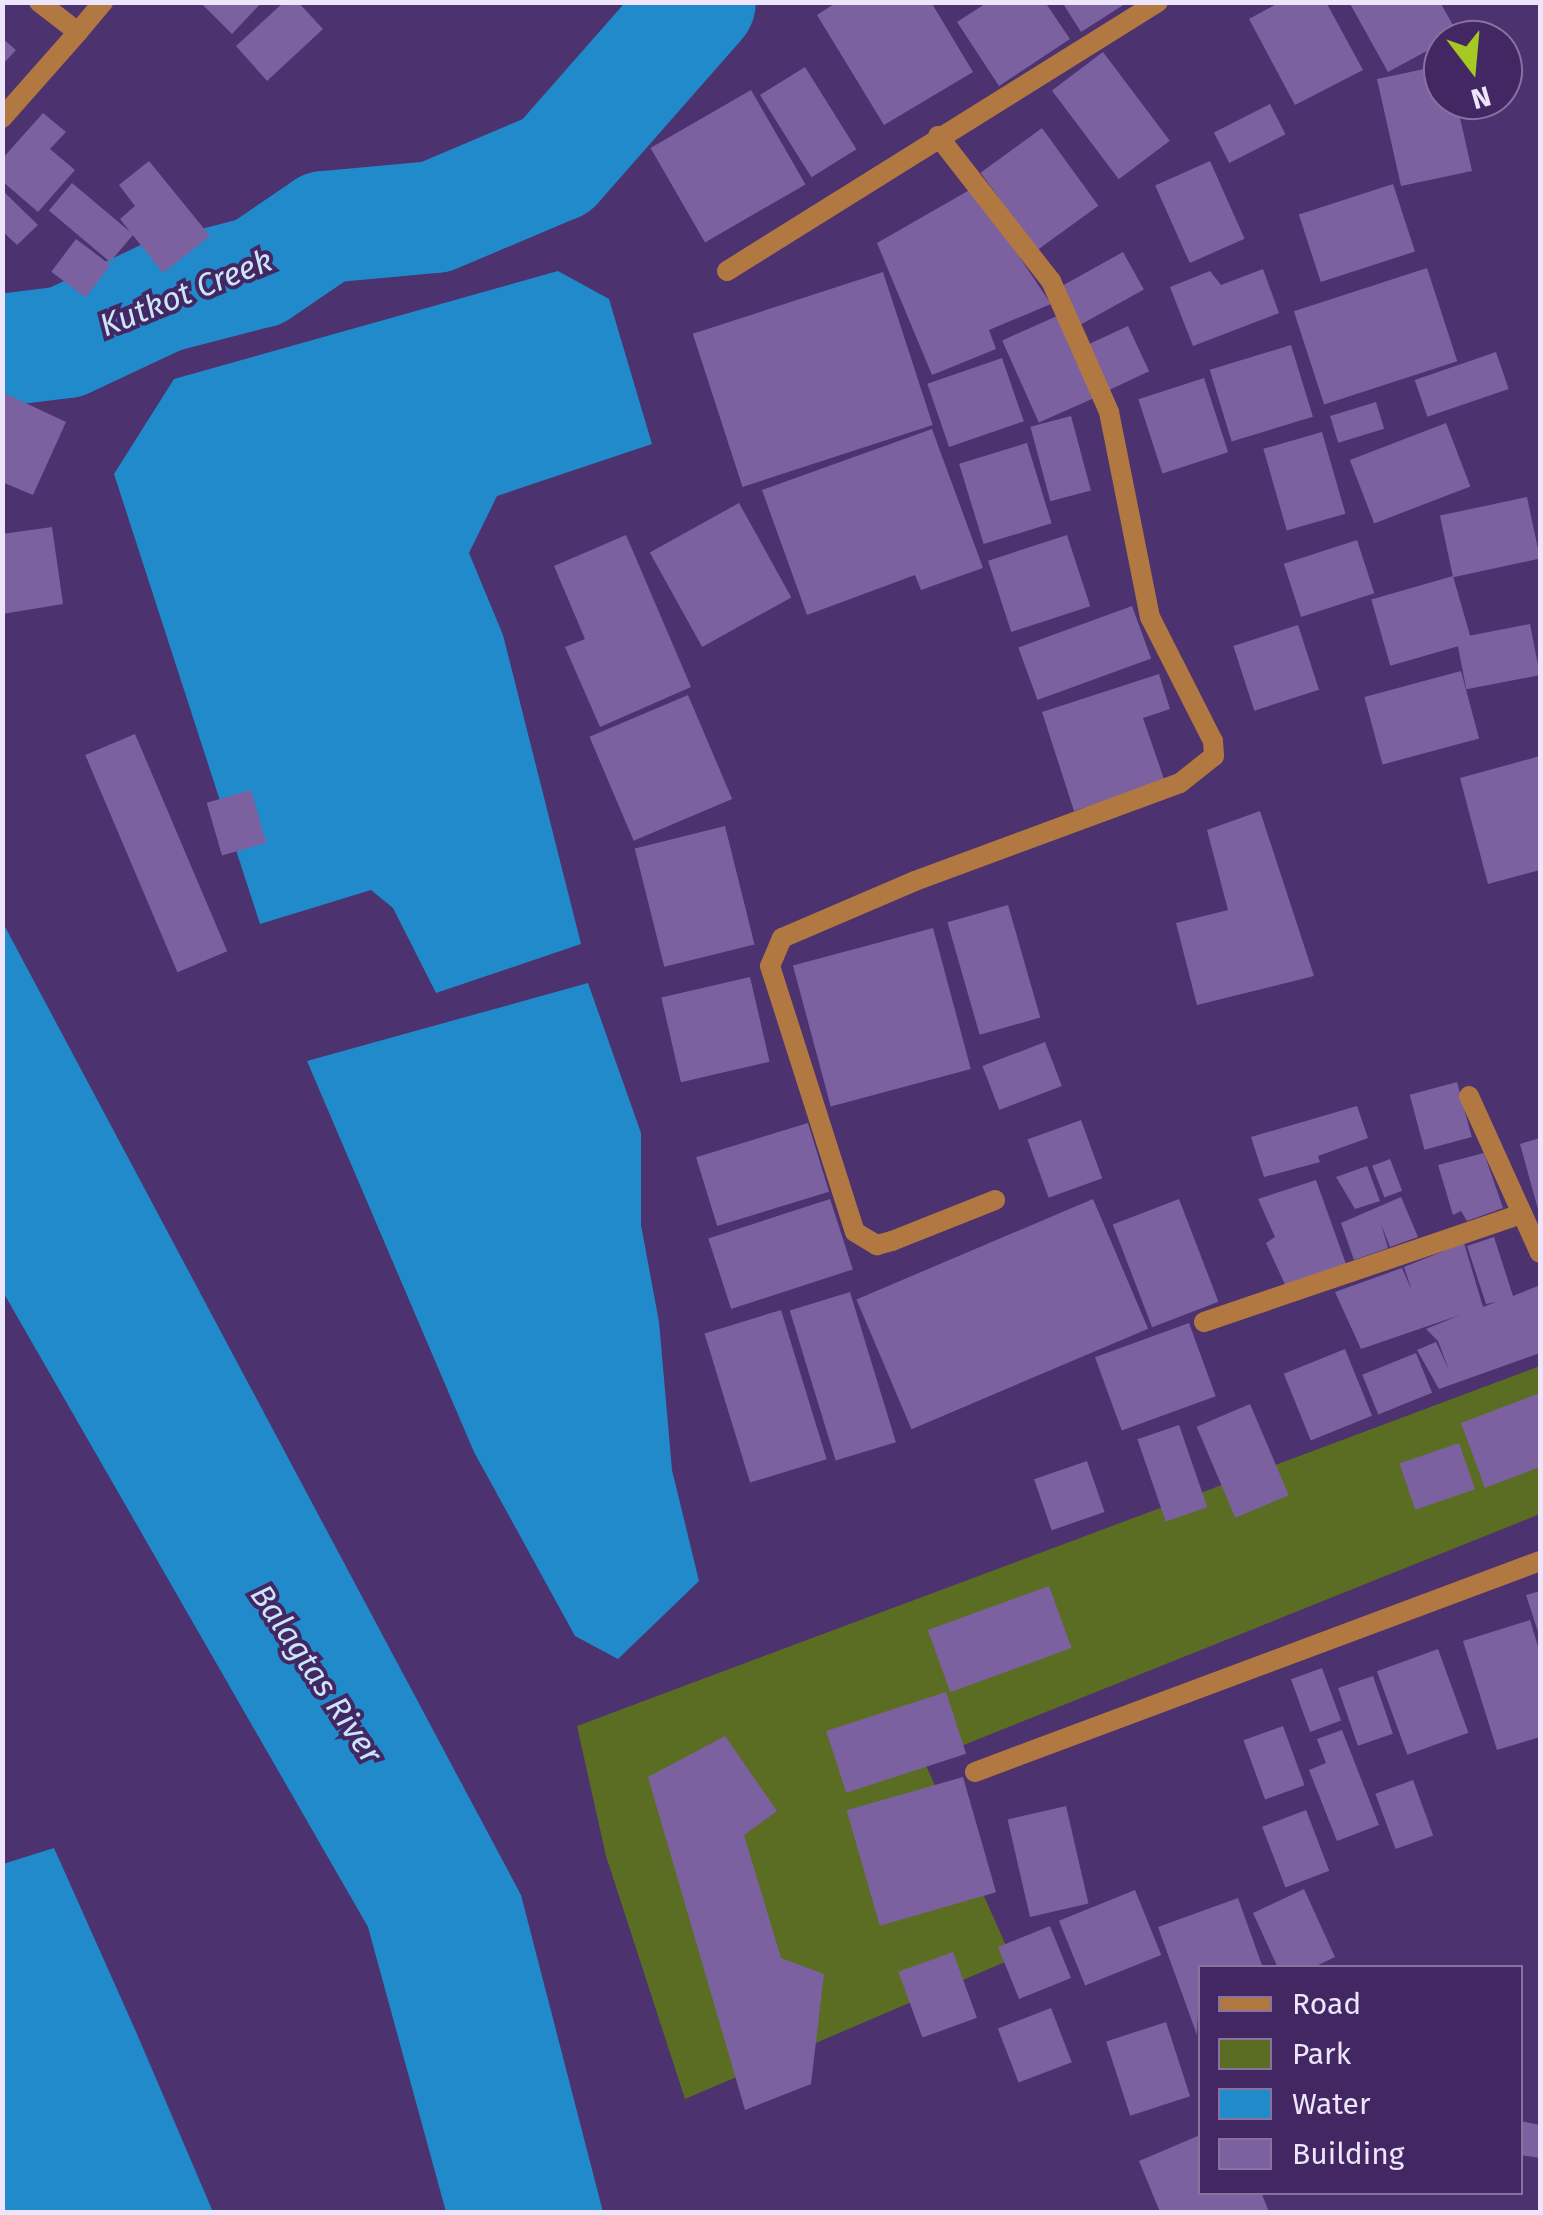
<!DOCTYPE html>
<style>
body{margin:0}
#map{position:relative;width:1543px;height:2215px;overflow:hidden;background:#4c326e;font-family:"Fira Sans",sans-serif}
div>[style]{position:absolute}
.green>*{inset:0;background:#5b6d23}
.water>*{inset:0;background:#218aca}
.river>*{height:112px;margin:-56px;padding:0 56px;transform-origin:56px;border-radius:56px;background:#218aca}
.building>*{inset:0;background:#7c61a1;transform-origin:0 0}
.lane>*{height:20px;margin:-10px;padding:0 10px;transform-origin:10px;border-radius:10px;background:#b27842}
.street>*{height:20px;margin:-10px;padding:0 10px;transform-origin:10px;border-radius:10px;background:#b27842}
span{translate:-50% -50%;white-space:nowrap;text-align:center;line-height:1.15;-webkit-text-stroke:8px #422762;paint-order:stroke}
.water-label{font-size:32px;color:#cbe5fa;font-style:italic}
.frame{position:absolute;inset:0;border:5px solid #ede5fb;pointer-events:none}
.legend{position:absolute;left:1198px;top:1965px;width:325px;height:230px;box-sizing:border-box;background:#422762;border:2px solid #86739f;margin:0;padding:12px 18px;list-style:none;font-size:30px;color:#ede5fb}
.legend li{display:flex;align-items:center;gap:20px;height:50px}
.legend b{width:50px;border:2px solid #86739f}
.north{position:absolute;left:1423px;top:20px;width:100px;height:100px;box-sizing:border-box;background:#422762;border:2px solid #86739f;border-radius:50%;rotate:164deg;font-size:28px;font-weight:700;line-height:40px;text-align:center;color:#ede5fb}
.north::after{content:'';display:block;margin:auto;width:35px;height:45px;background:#a5c823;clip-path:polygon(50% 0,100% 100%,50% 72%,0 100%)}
</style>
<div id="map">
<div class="green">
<div style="clip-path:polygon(1540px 1366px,1540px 1514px,924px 1761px,1012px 1959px,685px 2099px,606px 1856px,577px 1726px)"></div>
</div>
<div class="water">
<div style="clip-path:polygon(558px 271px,609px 299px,652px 444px,497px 496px,469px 553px,503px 635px,581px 944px,436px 993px,393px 908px,371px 890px,260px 924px,114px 474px,174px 379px)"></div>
<div style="clip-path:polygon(3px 923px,521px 1895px,603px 2212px,446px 2212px,368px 1927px,3px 1292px)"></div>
<div style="clip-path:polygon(588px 983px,641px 1133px,641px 1225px,659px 1322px,672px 1470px,699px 1581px,618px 1659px,575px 1636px,474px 1452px,307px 1061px)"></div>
<div style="clip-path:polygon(54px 1848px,137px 2034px,213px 2212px,3px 2212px,3px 1864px)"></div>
</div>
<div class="river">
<div style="left:2px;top:350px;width:64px;rotate:-7.1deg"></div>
<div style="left:66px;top:342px;width:106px;rotate:-25.1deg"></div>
<div style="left:162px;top:297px;width:100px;rotate:-14.5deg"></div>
<div style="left:259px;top:272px;width:80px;rotate:-34.3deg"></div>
<div style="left:325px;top:227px;width:110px;rotate:-5.2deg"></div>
<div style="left:435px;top:217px;width:131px;rotate:-22.9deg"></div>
<div style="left:556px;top:166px;width:218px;rotate:-48.7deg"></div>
</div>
<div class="building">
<div style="clip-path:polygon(200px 2px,262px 2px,232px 34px)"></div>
<div style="clip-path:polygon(284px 2px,298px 2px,323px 29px,267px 81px,236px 46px)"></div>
<div style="clip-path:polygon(837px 2px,931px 2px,973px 72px,884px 125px,817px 15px)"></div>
<div style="clip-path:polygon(988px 2px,1045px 2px,1070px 39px,999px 86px,957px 22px)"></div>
<div style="clip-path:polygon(1062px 2px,1128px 2px,1081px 32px)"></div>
<div style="clip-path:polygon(1280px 2px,1326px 2px,1363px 70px,1295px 105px,1249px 19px)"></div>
<div style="clip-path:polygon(1349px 2px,1440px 2px,1458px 34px,1388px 72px)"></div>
<div style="clip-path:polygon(2px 38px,16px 50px,2px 65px)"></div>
<div style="left:1103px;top:52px;width:111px;height:64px;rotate:53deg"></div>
<div style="clip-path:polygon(1443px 65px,1443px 100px,1456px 100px,1472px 171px,1401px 186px,1377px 79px)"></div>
<div style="left:805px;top:67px;width:97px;height:53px;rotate:58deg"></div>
<div style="left:751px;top:90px;width:109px;height:116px;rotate:60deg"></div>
<div style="left:1270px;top:104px;width:34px;height:63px;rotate:63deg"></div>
<div style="clip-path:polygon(43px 113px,66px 132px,50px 149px,75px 170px,38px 212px,2px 181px,2px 159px)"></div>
<div style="left:1042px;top:128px;width:96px;height:76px;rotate:54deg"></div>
<div style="clip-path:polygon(149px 161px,210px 236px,163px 273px,120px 219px,135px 206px,119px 185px)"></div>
<div style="left:1210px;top:161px;width:85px;height:60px;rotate:66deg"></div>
<div style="left:72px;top:183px;width:80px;height:36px;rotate:40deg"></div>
<div style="left:1393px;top:184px;width:71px;height:99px;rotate:72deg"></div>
<div style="clip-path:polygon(973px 188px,1051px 304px,989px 330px,996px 349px,932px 375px,877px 243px)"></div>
<div style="clip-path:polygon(2px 190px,38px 225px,17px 245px,2px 231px)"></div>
<div style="left:76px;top:239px;width:43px;height:41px;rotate:37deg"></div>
<div style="left:1123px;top:252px;width:43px;height:72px;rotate:61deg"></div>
<div style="left:1427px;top:268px;width:98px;height:140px;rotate:72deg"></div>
<div style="clip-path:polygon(1263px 269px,1279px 313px,1193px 346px,1170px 287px,1210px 271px,1221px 285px)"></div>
<div style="left:883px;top:272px;width:161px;height:200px;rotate:72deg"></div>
<div style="left:1057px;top:316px;width:90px;height:60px;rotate:66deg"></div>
<div style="left:1128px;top:326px;width:50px;height:44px;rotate:65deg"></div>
<div style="left:1291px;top:345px;width:75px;height:85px;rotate:73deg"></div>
<div style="left:1496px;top:352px;width:39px;height:86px;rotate:71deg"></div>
<div style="left:1002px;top:358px;width:67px;height:79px;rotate:71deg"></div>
<div style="left:1204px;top:378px;width:78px;height:69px;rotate:72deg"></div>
<div style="clip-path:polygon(2px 392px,66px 422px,33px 495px,2px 482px)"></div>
<div style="left:1376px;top:402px;width:28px;height:48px;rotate:73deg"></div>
<div style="left:1071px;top:416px;width:77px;height:42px;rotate:75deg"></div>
<div style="left:1446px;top:423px;width:68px;height:103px;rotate:69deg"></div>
<div style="clip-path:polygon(932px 429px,983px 568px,921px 590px,915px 575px,807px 615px,762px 490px)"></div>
<div style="left:1322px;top:432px;width:85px;height:61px;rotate:74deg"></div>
<div style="left:1027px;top:443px;width:84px;height:71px;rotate:73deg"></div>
<div style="left:1527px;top:497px;width:63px;height:89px;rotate:78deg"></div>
<div style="left:739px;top:503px;width:108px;height:102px;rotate:61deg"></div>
<div style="clip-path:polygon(52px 527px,63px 604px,2px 614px,2px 534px)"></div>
<div style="clip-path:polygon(626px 535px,691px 687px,600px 727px,565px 647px,585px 639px,554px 566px)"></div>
<div style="left:1067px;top:535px;width:75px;height:83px;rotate:72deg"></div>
<div style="left:1357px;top:540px;width:56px;height:77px;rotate:72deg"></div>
<div style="left:1453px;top:576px;width:69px;height:85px;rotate:74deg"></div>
<div style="left:1132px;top:606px;width:56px;height:121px;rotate:70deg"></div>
<div style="left:1530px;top:624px;width:52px;height:75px;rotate:79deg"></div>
<div style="left:1298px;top:625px;width:68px;height:68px;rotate:72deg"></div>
<div style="left:1461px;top:671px;width:70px;height:100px;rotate:75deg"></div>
<div style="clip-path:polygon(1159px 674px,1170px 709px,1143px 718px,1165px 782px,1074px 811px,1042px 712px)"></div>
<div style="left:688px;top:695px;width:113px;height:107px;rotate:67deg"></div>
<div style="left:135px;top:734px;width:236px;height:54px;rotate:67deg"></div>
<div style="clip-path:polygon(1540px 756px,1540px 870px,1488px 884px,1460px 778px)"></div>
<div style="left:251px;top:790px;width:55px;height:46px;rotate:74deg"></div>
<div style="clip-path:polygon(1260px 811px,1314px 976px,1197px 1005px,1176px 923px,1228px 910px,1207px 830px)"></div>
<div style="left:725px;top:826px;width:122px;height:93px;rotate:76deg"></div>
<div style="left:1008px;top:905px;width:117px;height:63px;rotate:74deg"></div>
<div style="left:933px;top:928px;width:146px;height:145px;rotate:75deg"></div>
<div style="left:750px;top:977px;width:87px;height:91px;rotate:77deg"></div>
<div style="left:1045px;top:1042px;width:47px;height:67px;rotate:69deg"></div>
<div style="left:1457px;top:1082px;width:57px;height:49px;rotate:75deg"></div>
<div style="clip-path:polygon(1357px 1106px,1368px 1138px,1318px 1156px,1320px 1162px,1264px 1177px,1251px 1137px)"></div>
<div style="left:1081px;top:1120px;width:62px;height:57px;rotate:70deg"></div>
<div style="left:808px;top:1123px;width:72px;height:117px;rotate:73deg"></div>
<div style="clip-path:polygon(1540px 1138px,1540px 1213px,1539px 1213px,1520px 1144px)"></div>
<div style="clip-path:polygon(1484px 1153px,1503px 1208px,1467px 1221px,1461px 1211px,1453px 1215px,1438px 1165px)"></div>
<div style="left:1390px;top:1159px;width:34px;height:19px;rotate:69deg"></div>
<div style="clip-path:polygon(1367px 1166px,1380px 1201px,1355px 1209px,1336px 1177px)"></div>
<div style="clip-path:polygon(1316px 1180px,1347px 1267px,1287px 1289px,1266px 1243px,1275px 1237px,1258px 1199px)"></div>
<div style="clip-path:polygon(1401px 1197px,1418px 1237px,1390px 1247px,1381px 1224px,1388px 1248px,1354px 1260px,1341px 1223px)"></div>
<div style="left:830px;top:1199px;width:74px;height:128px;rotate:72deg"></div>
<div style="left:1093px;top:1199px;width:141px;height:257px;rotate:67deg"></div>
<div style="left:1179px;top:1199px;width:110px;height:71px;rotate:69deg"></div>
<div style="clip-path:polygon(1494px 1237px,1513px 1296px,1538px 1286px,1540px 1353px,1439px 1389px,1417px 1350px,1436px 1342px,1449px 1370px,1438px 1341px,1426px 1329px,1460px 1315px,1361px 1349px,1335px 1292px,1402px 1268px,1412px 1291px,1404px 1267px,1464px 1243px,1483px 1307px,1496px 1302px,1486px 1304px,1467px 1246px)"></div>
<div style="left:850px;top:1292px;width:157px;height:63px;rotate:73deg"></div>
<div style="left:781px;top:1310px;width:156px;height:80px;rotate:73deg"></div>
<div style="left:1189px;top:1323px;width:78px;height:100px;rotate:70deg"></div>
<div style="left:1345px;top:1349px;width:72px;height:66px;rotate:68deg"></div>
<div style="left:1416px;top:1353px;width:43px;height:58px;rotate:68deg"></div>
<div style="clip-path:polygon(1540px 1393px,1540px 1467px,1485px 1488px,1461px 1423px)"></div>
<div style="left:1250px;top:1404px;width:99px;height:58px;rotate:67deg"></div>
<div style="left:1179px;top:1425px;width:87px;height:44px;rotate:71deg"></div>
<div style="left:1459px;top:1443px;width:49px;height:63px;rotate:71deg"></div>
<div style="left:1087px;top:1461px;width:54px;height:56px;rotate:71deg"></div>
<div style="left:1049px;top:1586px;width:66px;height:129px;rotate:70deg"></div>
<div style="clip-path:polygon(1540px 1591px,1540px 1638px,1526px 1595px)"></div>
<div style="clip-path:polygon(1530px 1620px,1540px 1653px,1540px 1737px,1497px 1750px,1463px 1641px)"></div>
<div style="left:1438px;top:1649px;width:89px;height:65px;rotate:70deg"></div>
<div style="left:1322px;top:1668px;width:56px;height:33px;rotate:70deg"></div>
<div style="left:1373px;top:1676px;width:61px;height:37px;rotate:71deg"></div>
<div style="left:946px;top:1692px;width:65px;height:126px;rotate:72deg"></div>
<div style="left:1283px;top:1726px;width:63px;height:42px;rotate:70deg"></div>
<div style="clip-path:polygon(1342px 1730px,1379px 1825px,1337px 1841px,1309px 1770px,1326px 1763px,1317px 1739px)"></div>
<div style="clip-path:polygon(725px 1736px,777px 1811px,744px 1835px,781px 1958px,824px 1974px,811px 2084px,745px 2110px,648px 1777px)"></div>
<div style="left:963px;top:1777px;width:120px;height:121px;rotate:74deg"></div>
<div style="left:1413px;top:1780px;width:59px;height:40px;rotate:70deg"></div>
<div style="left:1066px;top:1806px;width:100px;height:60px;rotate:77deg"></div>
<div style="left:1306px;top:1810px;width:65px;height:47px;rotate:69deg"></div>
<div style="clip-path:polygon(1304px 1889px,1335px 1957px,1312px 1968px,1278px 1968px,1253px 1913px)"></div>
<div style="left:1135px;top:1890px;width:70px;height:82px;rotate:68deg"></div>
<div style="clip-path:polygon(1238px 1898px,1263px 1968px,1200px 1968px,1197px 2035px,1158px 1927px)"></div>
<div style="left:1050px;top:1926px;width:56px;height:56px;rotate:68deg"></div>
<div style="left:953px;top:1952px;width:70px;height:58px;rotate:70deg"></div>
<div style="left:1051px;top:2008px;width:58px;height:57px;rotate:69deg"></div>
<div style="left:1166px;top:2022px;width:78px;height:63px;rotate:72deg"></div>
<div style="clip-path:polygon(1520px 2121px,1540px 2125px,1540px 2158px,1520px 2155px)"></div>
<div style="clip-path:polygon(1200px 2135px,1200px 2192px,1261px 2192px,1269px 2212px,1160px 2212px,1139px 2161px)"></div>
</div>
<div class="lane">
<div style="left:938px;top:136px;width:184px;rotate:52.1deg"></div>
<div style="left:1051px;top:281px;width:64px;rotate:65.9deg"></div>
<div style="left:1077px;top:339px;width:80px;rotate:66.3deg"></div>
<div style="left:1109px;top:412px;width:209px;rotate:78.7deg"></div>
<div style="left:1150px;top:617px;width:139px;rotate:63.1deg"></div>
<div style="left:1213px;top:741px;width:15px;rotate:86deg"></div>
<div style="left:1214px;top:756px;width:43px;rotate:141.5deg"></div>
<div style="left:1180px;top:783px;width:283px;rotate:159.7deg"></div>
<div style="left:915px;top:881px;width:145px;rotate:156.8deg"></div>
<div style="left:782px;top:938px;width:30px;rotate:113deg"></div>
<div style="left:770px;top:966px;width:279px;rotate:72.3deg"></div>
<div style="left:855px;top:1232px;width:26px;rotate:31deg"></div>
<div style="left:877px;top:1245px;width:16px;rotate:-15deg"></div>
<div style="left:892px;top:1241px;width:111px;rotate:-21.7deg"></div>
<div style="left:1204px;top:1322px;width:336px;rotate:-18.8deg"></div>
</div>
<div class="street">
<div style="left:39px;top:2px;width:49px;rotate:37.6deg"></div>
<div style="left:78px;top:32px;width:39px;rotate:-50deg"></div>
<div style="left:2px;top:118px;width:115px;rotate:-48.5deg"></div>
<div style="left:727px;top:271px;width:508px;rotate:-31.97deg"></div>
<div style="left:1469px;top:1096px;width:172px;rotate:65.7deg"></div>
<div style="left:975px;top:1772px;width:603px;rotate:-20.48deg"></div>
</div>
<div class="water-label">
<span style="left:186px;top:293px;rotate:-22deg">Kutkot Creek</span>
<span style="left:316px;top:1674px;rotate:56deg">Balagtas River</span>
</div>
<div class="frame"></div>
<ul class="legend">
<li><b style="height:12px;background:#b27842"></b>Road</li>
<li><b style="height:28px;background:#5b6d23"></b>Park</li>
<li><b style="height:28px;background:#218aca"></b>Water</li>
<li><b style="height:28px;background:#7c61a1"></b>Building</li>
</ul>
<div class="north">N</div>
</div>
